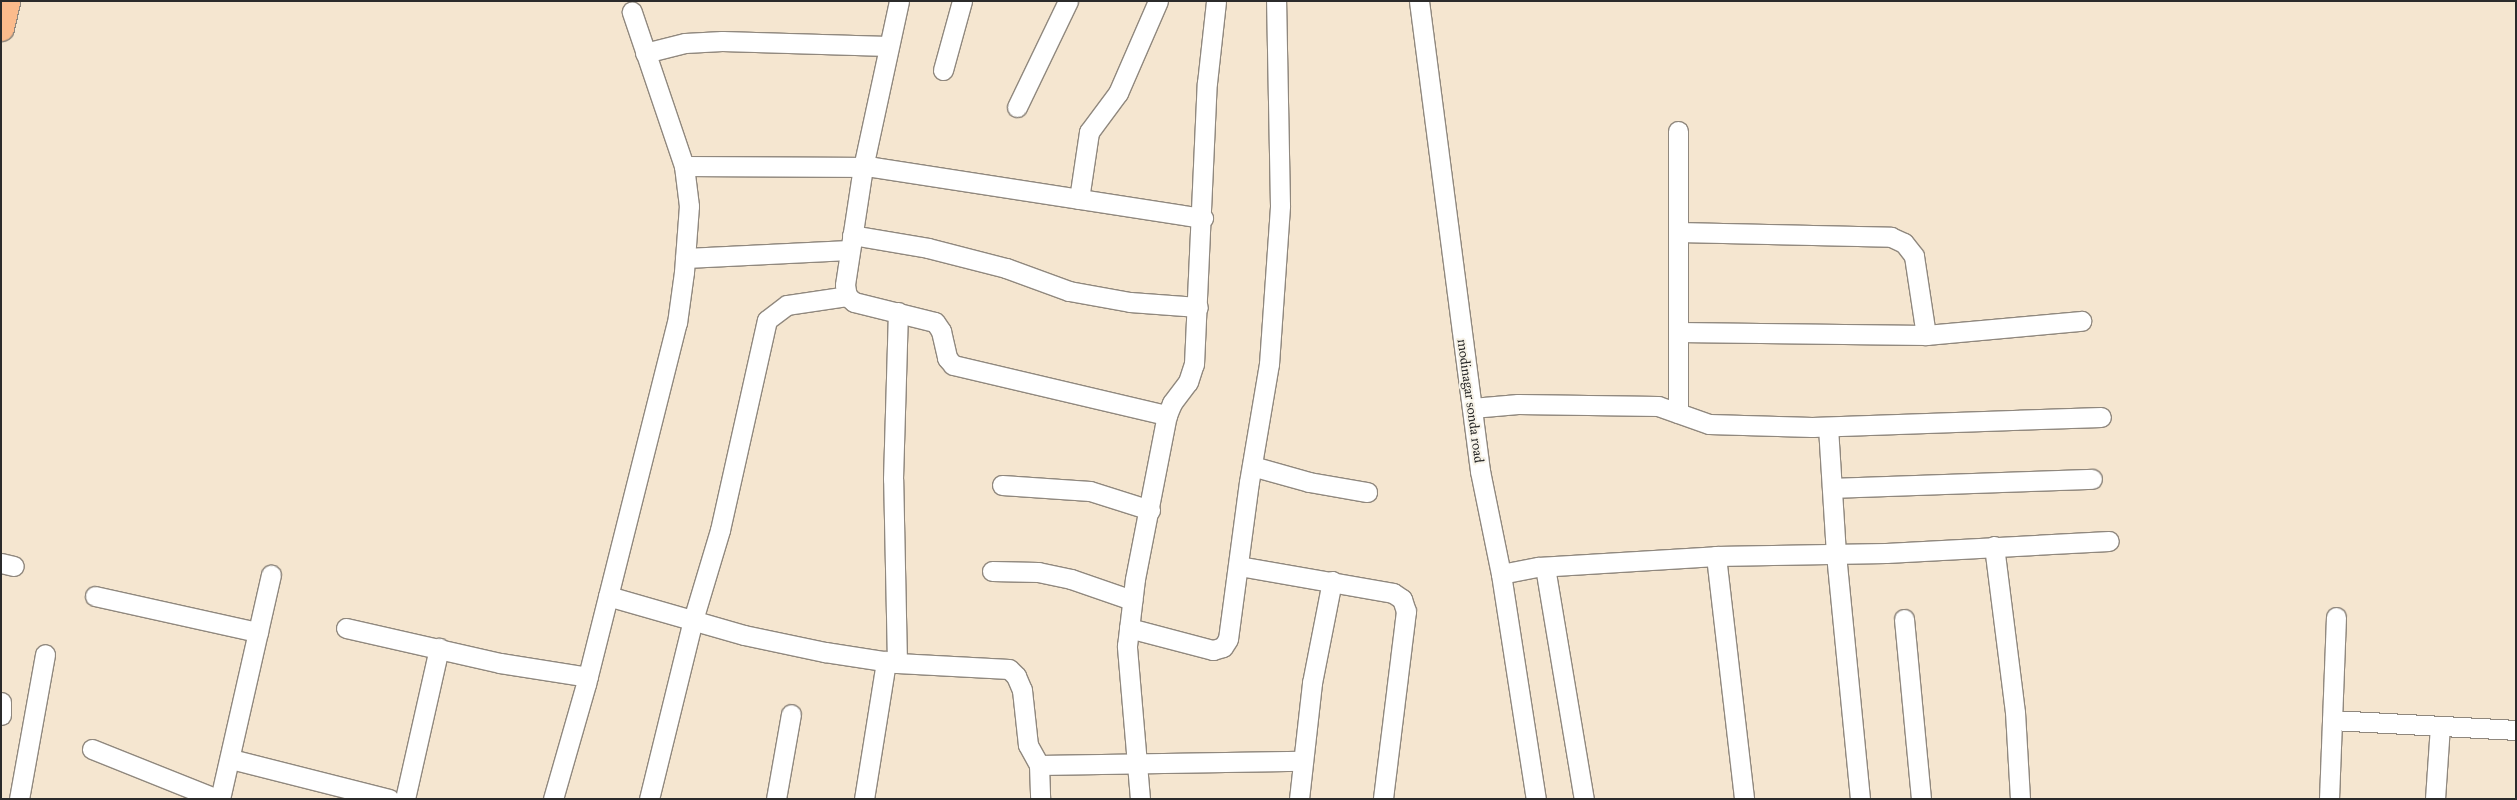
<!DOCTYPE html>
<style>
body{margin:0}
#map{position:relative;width:2517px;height:800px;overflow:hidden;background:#f5e6d0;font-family:"IM FELL Great Primer",serif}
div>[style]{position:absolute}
.roads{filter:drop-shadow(1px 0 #90887e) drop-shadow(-1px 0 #90887e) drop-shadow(0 1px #90887e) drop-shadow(0 -1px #90887e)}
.minor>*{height:19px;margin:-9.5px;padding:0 9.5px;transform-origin:9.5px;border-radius:9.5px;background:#fff}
.highway>*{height:26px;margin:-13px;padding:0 13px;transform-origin:13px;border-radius:13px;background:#fbbb8c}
span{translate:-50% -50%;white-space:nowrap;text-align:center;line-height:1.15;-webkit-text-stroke:4px #f7f3e8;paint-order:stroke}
.street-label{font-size:14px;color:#2b2b2b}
.frame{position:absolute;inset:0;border:2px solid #2b2b2b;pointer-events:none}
</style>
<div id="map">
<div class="roads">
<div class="minor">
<div style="left:899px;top:1px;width:170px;rotate:102.2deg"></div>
<div style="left:863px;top:167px;width:119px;rotate:98.7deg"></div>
<div style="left:845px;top:285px;width:11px;rotate:80deg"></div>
<div style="left:847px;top:296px;width:9px;rotate:41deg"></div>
<div style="left:854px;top:302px;width:83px;rotate:13.9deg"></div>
<div style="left:935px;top:322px;width:11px;rotate:56deg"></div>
<div style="left:941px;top:331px;width:28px;rotate:77deg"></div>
<div style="left:947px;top:358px;width:9px;rotate:49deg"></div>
<div style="left:953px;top:365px;width:220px;rotate:13.2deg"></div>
<div style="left:1419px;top:1px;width:474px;rotate:82.6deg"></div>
<div style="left:1480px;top:471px;width:105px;rotate:78.5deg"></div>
<div style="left:1501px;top:574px;width:228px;rotate:81.2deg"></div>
<div style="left:645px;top:53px;width:41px;rotate:-14deg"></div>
<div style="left:685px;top:43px;width:37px;rotate:-3deg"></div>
<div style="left:722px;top:41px;width:166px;rotate:1.7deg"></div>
<div style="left:943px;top:70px;width:72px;rotate:-74.6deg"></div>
<div style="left:1017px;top:107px;width:118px;rotate:-64.3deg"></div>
<div style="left:684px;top:166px;width:189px;rotate:0.3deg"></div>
<div style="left:873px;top:167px;width:334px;rotate:8.8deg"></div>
<div style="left:1079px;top:199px;width:68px;rotate:-81.5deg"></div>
<div style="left:1089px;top:132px;width:49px;rotate:-53.4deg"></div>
<div style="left:1118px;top:93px;width:100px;rotate:-66.5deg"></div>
<div style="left:1678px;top:232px;width:213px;rotate:1.3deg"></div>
<div style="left:1891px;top:237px;width:14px;rotate:25deg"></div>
<div style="left:1904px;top:243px;width:16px;rotate:52deg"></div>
<div style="left:1914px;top:256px;width:80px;rotate:81.4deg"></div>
<div style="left:852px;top:235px;width:77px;rotate:9.7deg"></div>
<div style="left:928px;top:248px;width:81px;rotate:14.4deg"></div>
<div style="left:1006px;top:268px;width:67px;rotate:20.1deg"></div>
<div style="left:1069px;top:291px;width:62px;rotate:10.2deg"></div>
<div style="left:1130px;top:302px;width:68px;rotate:4.2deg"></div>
<div style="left:685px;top:258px;width:165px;rotate:-2.8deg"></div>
<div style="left:1678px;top:332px;width:248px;rotate:0.7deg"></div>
<div style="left:1926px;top:335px;width:156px;rotate:-5.2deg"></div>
<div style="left:1472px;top:408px;width:46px;rotate:-5deg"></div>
<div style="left:1518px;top:404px;width:140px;rotate:0.8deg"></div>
<div style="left:1658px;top:406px;width:54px;rotate:19.4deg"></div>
<div style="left:1709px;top:424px;width:103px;rotate:1.7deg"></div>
<div style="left:1812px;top:427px;width:289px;rotate:-2deg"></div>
<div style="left:1678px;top:413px;width:282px;rotate:-90deg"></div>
<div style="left:1828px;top:427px;width:127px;rotate:86.4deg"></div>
<div style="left:1836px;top:554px;width:246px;rotate:84.4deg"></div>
<div style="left:1252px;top:466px;width:59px;rotate:15.7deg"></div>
<div style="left:1309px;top:482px;width:59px;rotate:9.8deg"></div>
<div style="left:1002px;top:485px;width:88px;rotate:3.9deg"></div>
<div style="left:1090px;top:491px;width:63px;rotate:17.6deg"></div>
<div style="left:1832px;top:488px;width:260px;rotate:-2deg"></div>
<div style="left:1994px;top:546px;width:167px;rotate:82.8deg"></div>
<div style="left:2015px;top:712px;width:87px;rotate:86.7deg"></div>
<div style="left:1716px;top:556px;width:245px;rotate:83.4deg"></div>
<div style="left:1px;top:563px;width:13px;rotate:13deg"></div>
<div style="left:1239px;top:566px;width:156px;rotate:9.9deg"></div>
<div style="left:1393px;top:593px;width:11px;rotate:34deg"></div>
<div style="left:1402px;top:599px;width:13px;rotate:72deg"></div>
<div style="left:1406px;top:611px;width:189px;rotate:97deg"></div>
<div style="left:1545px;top:567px;width:235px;rotate:80.5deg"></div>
<div style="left:992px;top:571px;width:46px;rotate:1.2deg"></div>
<div style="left:1038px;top:572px;width:34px;rotate:12deg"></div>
<div style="left:1071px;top:579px;width:65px;rotate:19deg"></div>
<div style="left:1501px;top:574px;width:38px;rotate:-11deg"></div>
<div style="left:1538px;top:567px;width:178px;rotate:-3.5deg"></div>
<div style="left:1716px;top:556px;width:170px;rotate:-1deg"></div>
<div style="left:1886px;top:553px;width:223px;rotate:-3.1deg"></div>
<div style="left:95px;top:596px;width:167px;rotate:12.5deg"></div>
<div style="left:608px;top:596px;width:141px;rotate:16deg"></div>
<div style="left:744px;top:635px;width:83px;rotate:11.9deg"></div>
<div style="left:825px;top:652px;width:73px;rotate:8.7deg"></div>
<div style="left:897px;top:663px;width:112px;rotate:3.1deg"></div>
<div style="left:1009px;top:669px;width:10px;rotate:45deg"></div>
<div style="left:1016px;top:676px;width:15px;rotate:67deg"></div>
<div style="left:1022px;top:690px;width:55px;rotate:83.8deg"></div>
<div style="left:1028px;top:745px;width:23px;rotate:61deg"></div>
<div style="left:1039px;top:765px;width:264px;rotate:-0.9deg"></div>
<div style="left:1904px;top:619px;width:181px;rotate:84.6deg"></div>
<div style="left:346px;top:628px;width:158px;rotate:12.8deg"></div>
<div style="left:500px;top:663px;width:89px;rotate:9deg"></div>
<div style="left:1129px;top:628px;width:87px;rotate:14.7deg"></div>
<div style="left:1213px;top:650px;width:10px;rotate:-17deg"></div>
<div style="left:1223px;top:647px;width:9px;rotate:-58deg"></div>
<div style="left:1228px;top:639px;width:158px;rotate:-82.4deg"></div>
<div style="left:1249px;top:482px;width:120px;rotate:-80.4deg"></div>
<div style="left:1269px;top:364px;width:159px;rotate:-86deg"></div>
<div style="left:1280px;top:205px;width:204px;rotate:-91.1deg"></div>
<div style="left:897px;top:663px;width:184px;rotate:-91.2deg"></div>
<div style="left:893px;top:479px;width:167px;rotate:-88.3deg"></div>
<div style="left:1px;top:702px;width:13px;rotate:90deg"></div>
<div style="left:2332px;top:720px;width:184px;rotate:3.1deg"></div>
<div style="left:92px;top:749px;width:135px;rotate:21.8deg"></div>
<div style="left:231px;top:759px;width:163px;rotate:14.2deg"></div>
<div style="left:1039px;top:765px;width:34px;rotate:88deg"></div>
<div style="left:19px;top:799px;width:147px;rotate:-79.8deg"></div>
<div style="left:220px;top:799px;width:230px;rotate:-77.2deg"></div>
<div style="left:405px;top:799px;width:155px;rotate:-77.3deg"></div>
<div style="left:553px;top:799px;width:120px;rotate:-74deg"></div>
<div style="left:586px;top:684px;width:372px;rotate:-75.9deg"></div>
<div style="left:677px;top:323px;width:51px;rotate:-82.2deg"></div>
<div style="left:684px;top:272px;width:66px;rotate:-85.7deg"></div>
<div style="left:689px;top:206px;width:40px;rotate:-97.1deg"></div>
<div style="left:684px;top:166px;width:163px;rotate:-108.7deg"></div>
<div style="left:649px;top:799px;width:184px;rotate:-76.2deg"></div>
<div style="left:693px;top:620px;width:94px;rotate:-73.3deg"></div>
<div style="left:720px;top:530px;width:215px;rotate:-77.4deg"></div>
<div style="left:767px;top:320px;width:25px;rotate:-37deg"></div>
<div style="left:787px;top:305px;width:61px;rotate:-8.5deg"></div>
<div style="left:776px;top:799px;width:86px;rotate:-80deg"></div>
<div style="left:864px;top:799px;width:140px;rotate:-80.9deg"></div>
<div style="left:1140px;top:799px;width:154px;rotate:-94.9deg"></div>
<div style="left:1127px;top:646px;width:67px;rotate:-83.2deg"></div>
<div style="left:1135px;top:579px;width:167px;rotate:-79deg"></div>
<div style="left:1167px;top:415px;width:13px;rotate:-67deg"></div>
<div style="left:1172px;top:403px;width:26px;rotate:-53deg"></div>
<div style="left:1188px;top:382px;width:19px;rotate:-72deg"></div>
<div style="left:1194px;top:364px;width:281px;rotate:-87.4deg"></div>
<div style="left:1207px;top:83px;width:82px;rotate:-83.7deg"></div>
<div style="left:1299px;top:799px;width:117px;rotate:-83.6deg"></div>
<div style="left:1312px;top:683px;width:104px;rotate:-78.9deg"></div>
<div style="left:2329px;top:799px;width:182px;rotate:-87.8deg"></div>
<div style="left:2435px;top:799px;width:73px;rotate:-86.1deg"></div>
</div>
<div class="highway">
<div style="left:1px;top:28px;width:28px;rotate:-77deg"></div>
</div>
</div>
<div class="street-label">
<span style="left:1470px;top:401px;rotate:82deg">modinagar sonda road</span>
</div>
<div class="frame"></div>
</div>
